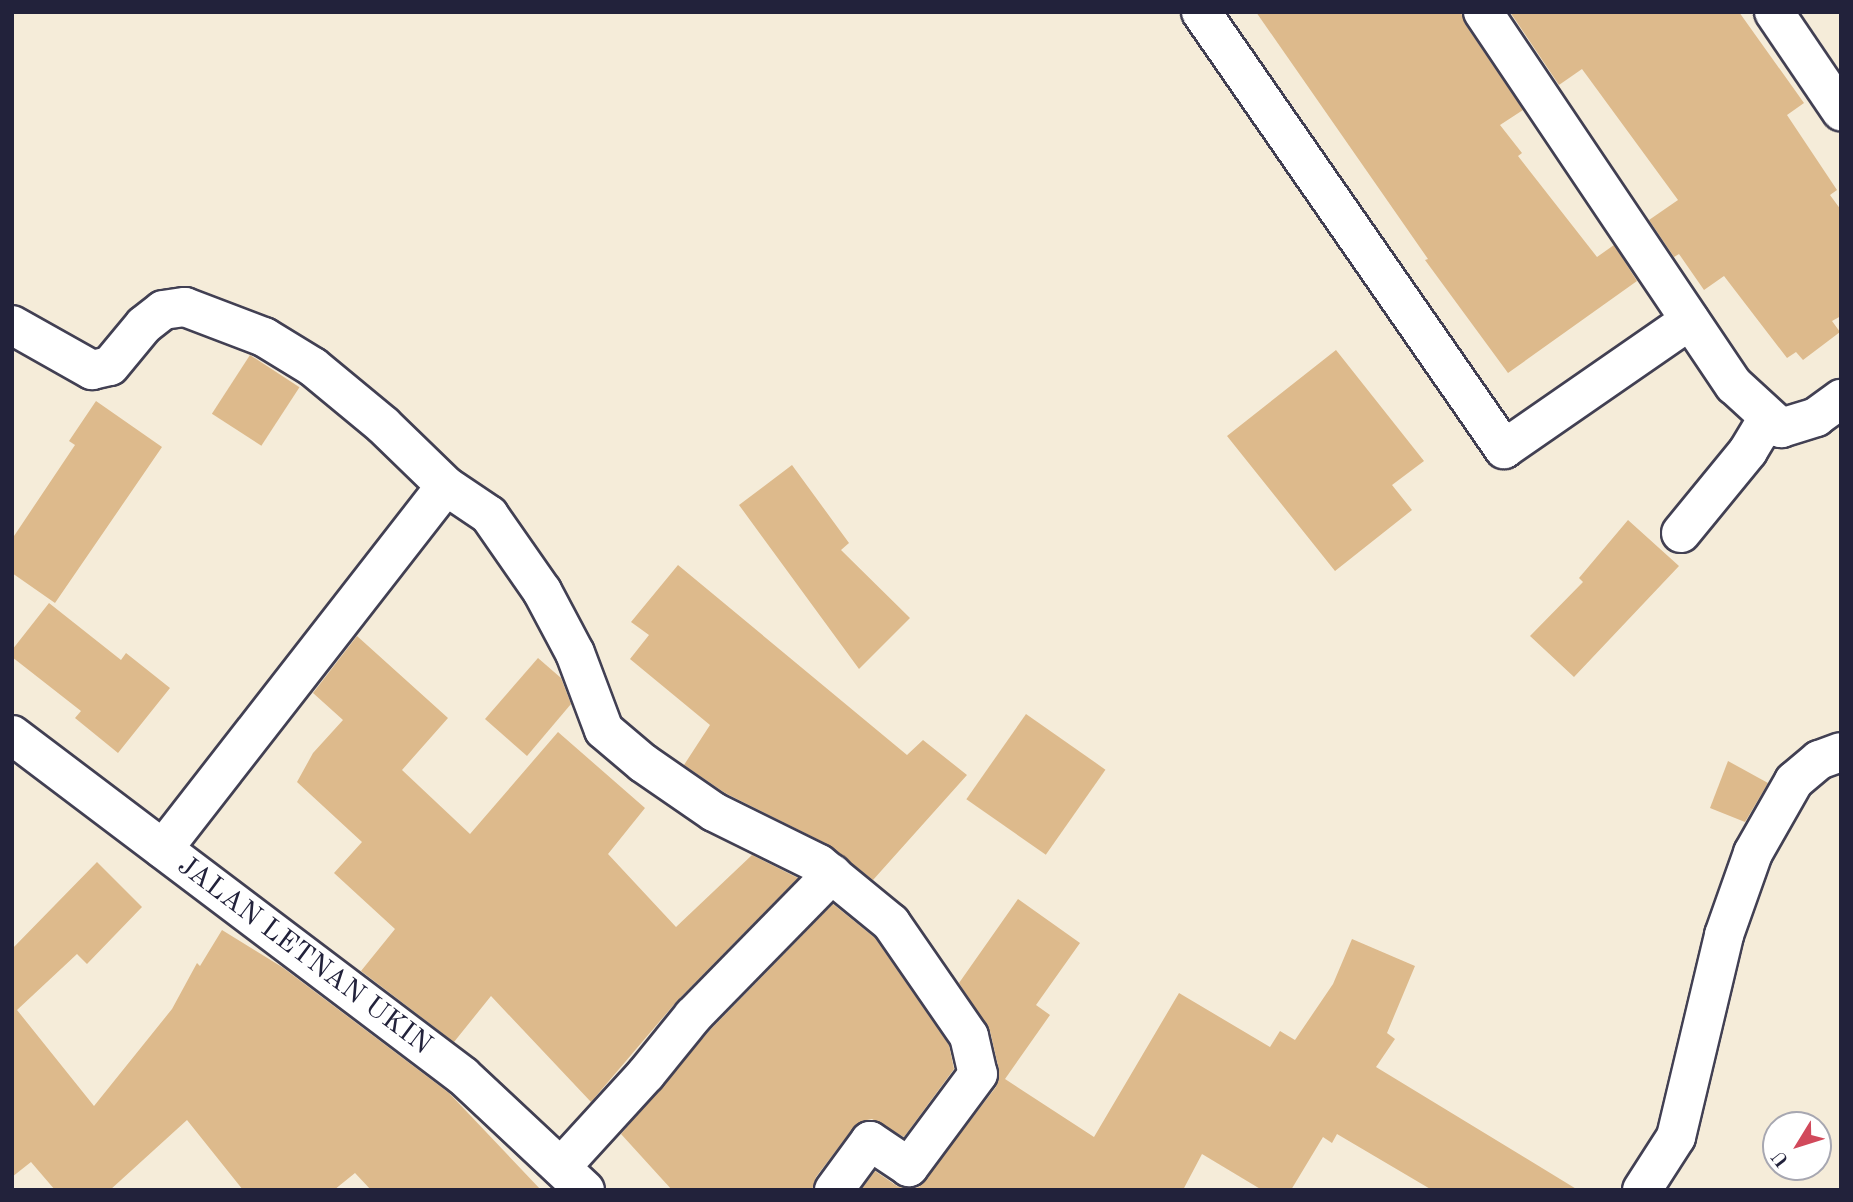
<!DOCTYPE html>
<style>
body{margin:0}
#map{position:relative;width:1853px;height:1202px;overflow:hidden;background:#f5ecd9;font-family:"Old Standard TT",serif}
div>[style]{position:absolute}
.building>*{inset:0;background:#ddba8c;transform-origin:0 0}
.roads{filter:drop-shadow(2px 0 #424053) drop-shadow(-2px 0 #424053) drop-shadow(0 2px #424053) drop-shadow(0 -2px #424053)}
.minor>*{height:38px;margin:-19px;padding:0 19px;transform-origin:19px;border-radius:19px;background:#fff}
span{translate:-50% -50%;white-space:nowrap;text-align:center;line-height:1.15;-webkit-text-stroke:5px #fff;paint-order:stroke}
.street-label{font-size:28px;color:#22223b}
.frame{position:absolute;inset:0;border:14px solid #22223b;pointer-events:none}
.north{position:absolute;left:1762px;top:1111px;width:70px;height:70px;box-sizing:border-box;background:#fff;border:2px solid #a7a7b1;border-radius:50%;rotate:232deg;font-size:19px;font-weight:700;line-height:28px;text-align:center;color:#22223b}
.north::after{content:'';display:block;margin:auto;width:24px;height:32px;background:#d1495b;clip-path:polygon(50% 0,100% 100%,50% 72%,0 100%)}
</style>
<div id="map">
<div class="building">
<div style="clip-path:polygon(1256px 12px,1461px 12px,1465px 24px,1523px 110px,1500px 125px,1522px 153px,1518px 156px,1597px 257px,1614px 245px,1637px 281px,1508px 373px,1425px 260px,1428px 259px)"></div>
<div style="clip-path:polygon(1510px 12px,1739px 12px,1804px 103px,1787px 115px,1837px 190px,1830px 195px,1841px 210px,1841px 316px,1832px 321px,1840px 332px,1803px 360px,1796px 352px,1787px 358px,1724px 276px,1704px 290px,1679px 254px,1674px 257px,1649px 220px,1678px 200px,1582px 69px,1559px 85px)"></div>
<div style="clip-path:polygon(1336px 350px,1424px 461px,1392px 485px,1412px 510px,1335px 571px,1227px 436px)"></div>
<div style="left:250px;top:355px;width:59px;height:70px;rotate:33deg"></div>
<div style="clip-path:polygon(96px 401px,162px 447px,55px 603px,12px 573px,12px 539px,75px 445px,69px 441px)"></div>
<div style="clip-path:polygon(792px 465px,849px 543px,841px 550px,910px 618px,859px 669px,739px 505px)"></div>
<div style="clip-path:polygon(1628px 520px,1679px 566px,1574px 677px,1530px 636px,1583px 582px,1579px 578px)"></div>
<div style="clip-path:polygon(678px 565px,907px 755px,923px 740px,967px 775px,873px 880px,829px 845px,725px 793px,684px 765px,710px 725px,630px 659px,649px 635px,631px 622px)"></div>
<div style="clip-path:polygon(49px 603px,121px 660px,126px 653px,170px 688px,118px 753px,75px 718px,81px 711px,12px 657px,12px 650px)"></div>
<div style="clip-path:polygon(357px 636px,448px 718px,402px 770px,470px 834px,558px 732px,645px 808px,608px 854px,676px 927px,752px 855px,798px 878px,677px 1001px,591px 1102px,491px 996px,454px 1042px,361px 971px,395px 929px,334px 873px,362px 842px,297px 782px,313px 753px,343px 720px,313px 693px)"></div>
<div style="clip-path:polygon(538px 658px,561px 678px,571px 704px,527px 756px,485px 719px)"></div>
<div style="left:1026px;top:714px;width:97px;height:104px;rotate:35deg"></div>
<div style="clip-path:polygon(1728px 761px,1768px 783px,1745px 822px,1710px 808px)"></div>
<div style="clip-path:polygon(97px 862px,142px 907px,87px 964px,77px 954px,17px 1010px,94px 1106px,172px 1009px,197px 963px,200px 966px,222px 930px,282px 967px,449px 1093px,541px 1190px,371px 1190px,355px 1173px,334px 1190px,243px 1190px,187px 1120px,110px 1190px,55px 1190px,31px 1162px,12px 1177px,12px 949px)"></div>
<div style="clip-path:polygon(1018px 899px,1080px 943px,1036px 1005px,1050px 1015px,1005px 1079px,1094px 1137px,1179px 993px,1270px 1047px,1280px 1031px,1295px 1040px,1333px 984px,1352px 939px,1415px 966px,1387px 1033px,1395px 1039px,1376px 1067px,1578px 1190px,1432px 1190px,1337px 1134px,1332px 1143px,1323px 1137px,1291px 1190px,1262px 1190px,1202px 1154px,1183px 1190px,861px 1190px,875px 1171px,897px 1186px,908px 1189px,919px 1187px,996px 1087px,999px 1070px,990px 1031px,959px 983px)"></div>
<div style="clip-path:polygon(833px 904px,875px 938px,949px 1045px,954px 1069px,904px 1137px,872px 1119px,862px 1121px,853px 1128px,816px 1177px,812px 1190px,672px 1190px,621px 1134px,709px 1031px)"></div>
</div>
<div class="roads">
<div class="minor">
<div style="left:1201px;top:12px;width:532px;rotate:55.26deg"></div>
<div style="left:1504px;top:449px;width:226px;rotate:-34.7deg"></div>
<div style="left:1483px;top:12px;width:450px;rotate:56.1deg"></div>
<div style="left:1734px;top:385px;width:64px;rotate:42.5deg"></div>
<div style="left:1781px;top:428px;width:37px;rotate:-17deg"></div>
<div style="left:1816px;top:417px;width:31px;rotate:-36deg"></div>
<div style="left:1774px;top:12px;width:120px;rotate:55.9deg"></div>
<div style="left:12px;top:325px;width:92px;rotate:29.4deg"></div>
<div style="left:92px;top:370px;width:18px;rotate:-13deg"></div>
<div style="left:110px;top:366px;width:53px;rotate:-50.3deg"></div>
<div style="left:144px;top:325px;width:24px;rotate:-38deg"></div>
<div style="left:163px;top:310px;width:22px;rotate:-8deg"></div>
<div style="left:185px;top:307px;width:85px;rotate:20.8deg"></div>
<div style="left:264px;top:337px;width:57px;rotate:31.5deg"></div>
<div style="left:313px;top:367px;width:91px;rotate:39.6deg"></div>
<div style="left:383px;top:425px;width:88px;rotate:44.1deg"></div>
<div style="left:446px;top:486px;width:52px;rotate:34deg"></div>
<div style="left:489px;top:515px;width:93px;rotate:55.1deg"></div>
<div style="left:542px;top:591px;width:70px;rotate:62deg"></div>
<div style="left:575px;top:653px;width:82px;rotate:69.4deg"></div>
<div style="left:604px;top:730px;width:51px;rotate:40.2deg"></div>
<div style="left:643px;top:763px;width:86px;rotate:34.6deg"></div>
<div style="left:714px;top:812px;width:117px;rotate:26.3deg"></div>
<div style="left:819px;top:864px;width:93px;rotate:39.3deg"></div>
<div style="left:891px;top:923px;width:137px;rotate:55.4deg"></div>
<div style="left:969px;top:1036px;width:39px;rotate:77deg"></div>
<div style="left:978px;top:1074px;width:116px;rotate:126.6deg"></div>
<div style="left:909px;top:1167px;width:47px;rotate:-146.3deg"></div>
<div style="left:870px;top:1141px;width:61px;rotate:126.3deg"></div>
<div style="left:1681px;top:533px;width:106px;rotate:-50.7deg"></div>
<div style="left:1748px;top:451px;width:31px;rotate:-59deg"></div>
<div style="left:1764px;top:424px;width:17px;rotate:13deg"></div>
<div style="left:12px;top:735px;width:565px;rotate:37.09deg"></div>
<div style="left:463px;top:1076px;width:167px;rotate:43.1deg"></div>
<div style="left:163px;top:849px;width:460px;rotate:-52.1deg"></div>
<div style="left:561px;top:1167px;width:126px;rotate:-47.6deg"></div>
<div style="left:646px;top:1074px;width:75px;rotate:-51deg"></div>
<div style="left:693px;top:1016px;width:199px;rotate:-45.6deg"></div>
<div style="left:1642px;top:1190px;width:63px;rotate:-57.3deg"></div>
<div style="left:1676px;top:1137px;width:208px;rotate:-76.6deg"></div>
<div style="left:1724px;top:935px;width:87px;rotate:-70.5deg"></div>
<div style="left:1753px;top:853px;width:83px;rotate:-60.3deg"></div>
<div style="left:1794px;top:781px;width:33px;rotate:-40deg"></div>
<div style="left:1819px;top:760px;width:23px;rotate:-20deg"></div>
</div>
</div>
<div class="street-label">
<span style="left:304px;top:956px;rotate:37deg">JALAN LETNAN UKIN</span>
</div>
<div class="frame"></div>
<div class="north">U</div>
</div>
